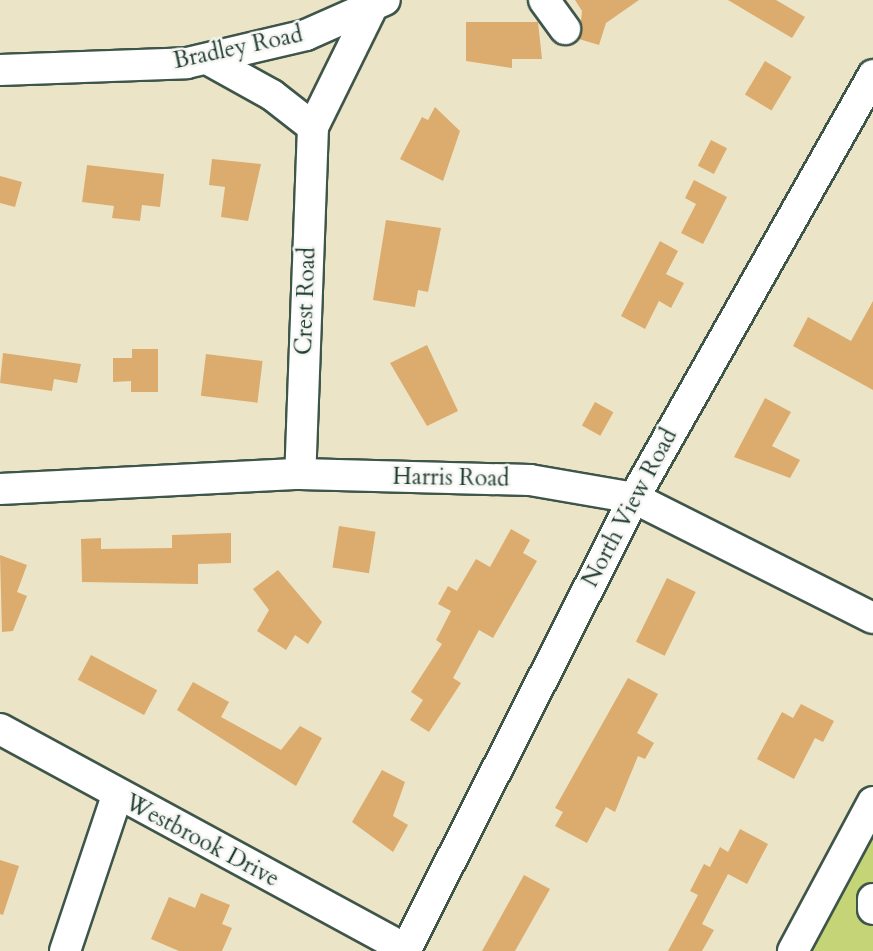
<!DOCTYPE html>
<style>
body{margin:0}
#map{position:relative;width:873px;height:951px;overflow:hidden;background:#ece4c7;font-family:Cardo,serif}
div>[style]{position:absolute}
.green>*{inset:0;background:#c4d476}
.building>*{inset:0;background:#dbac6e;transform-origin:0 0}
.roads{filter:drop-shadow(2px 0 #3e564a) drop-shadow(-2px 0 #3e564a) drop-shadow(0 2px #3e564a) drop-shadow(0 -2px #3e564a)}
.minor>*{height:30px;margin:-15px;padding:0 15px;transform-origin:15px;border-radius:15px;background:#fff}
span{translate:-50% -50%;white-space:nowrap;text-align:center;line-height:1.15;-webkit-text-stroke:5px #f6f6f2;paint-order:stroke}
.street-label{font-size:23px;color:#1f3d34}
</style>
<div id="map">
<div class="green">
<div style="clip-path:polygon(873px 803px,873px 951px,796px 951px)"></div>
</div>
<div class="building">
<div style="clip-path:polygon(575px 0,639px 0,606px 23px,599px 45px,579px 39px,582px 11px)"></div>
<div style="clip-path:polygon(728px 0,776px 0,805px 17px,792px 38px)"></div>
<div style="clip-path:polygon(466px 22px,538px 22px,542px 59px,512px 59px,512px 68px,466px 61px)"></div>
<div style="left:765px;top:61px;width:31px;height:39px;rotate:31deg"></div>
<div style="clip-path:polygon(435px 107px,460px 131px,443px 181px,400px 159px,422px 117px,428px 120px)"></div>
<div style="left:711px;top:140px;width:18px;height:29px;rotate:27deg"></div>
<div style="clip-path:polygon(212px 159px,261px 164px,248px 221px,221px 217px,225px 187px,209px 185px)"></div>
<div style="clip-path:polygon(87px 165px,164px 174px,160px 207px,142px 205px,140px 221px,112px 218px,114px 206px,82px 202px)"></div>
<div style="clip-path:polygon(0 176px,22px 182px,15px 207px,0 203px)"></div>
<div style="clip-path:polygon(694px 180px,727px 197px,703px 244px,681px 233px,696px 204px,685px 198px)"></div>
<div style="clip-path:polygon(386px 220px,441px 228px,428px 292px,418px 290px,415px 307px,373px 300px)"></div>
<div style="clip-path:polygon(660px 241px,678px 251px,666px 274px,684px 283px,671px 308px,659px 301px,645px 329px,621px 316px)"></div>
<div style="clip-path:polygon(873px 301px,873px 390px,793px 346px,808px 317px,851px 341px)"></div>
<div style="clip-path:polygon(427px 345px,458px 411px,427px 426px,390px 363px)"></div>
<div style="clip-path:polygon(132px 349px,158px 349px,158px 392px,131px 392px,131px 381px,113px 382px,113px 358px,132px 358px)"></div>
<div style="clip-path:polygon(3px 353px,81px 364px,77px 383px,54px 379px,52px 391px,0 383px)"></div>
<div style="left:206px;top:354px;width:57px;height:42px;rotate:7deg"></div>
<div style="clip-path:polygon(765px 398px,791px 412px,772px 446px,800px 460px,790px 478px,734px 457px)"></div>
<div style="left:595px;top:402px;width:21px;height:27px;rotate:29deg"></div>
<div style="left:339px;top:526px;width:37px;height:42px;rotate:9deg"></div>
<div style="clip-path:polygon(511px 529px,530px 540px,523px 553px,537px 561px,493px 638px,479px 630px,453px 678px,461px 683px,429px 732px,410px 720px,423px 700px,411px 692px,442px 644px,436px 640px,451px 611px,438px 604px,448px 586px,457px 591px,476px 559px,490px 567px)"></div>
<div style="clip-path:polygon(231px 533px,231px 563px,198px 564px,198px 584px,82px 582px,81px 539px,101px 538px,101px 549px,172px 548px,172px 535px)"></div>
<div style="clip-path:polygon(0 555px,27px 565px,17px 592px,27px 596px,13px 631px,2px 632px)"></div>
<div style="clip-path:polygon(278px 570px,322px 622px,308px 644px,295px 635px,286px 650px,257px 631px,269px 610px,253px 589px)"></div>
<div style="left:667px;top:578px;width:32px;height:71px;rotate:26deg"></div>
<div style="left:91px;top:655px;width:75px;height:28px;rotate:28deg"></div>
<div style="clip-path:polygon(628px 678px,658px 694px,637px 733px,654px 743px,645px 759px,638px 756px,615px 812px,606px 807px,587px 843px,555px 826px,563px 812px,555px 808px)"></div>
<div style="clip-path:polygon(193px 682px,229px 702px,221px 717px,281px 750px,300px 726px,322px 738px,296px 786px,177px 710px)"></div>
<div style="clip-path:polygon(801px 704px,834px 721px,823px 742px,815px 738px,794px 779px,757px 759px,782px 712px,793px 718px)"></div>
<div style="clip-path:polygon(382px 770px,405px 782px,393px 816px,408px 825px,393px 852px,352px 822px)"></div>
<div style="clip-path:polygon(740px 829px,768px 844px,747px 884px,728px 874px,702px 924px,714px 930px,702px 951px,668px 951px,698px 895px,690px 891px,704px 864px,710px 867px,720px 847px,728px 852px)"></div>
<div style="clip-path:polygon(0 860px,19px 866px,3px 915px,0 914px)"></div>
<div style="clip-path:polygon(524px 875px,550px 889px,515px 951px,482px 951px)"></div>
<div style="clip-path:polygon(201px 893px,230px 905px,222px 924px,232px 928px,222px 951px,179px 951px,151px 939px,169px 897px,195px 908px)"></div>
</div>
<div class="roads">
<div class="minor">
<div style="left:544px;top:0;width:36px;rotate:54deg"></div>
<div style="left:207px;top:59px;width:74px;rotate:29deg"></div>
<div style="left:272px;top:95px;width:52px;rotate:38deg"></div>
<div style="left:313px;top:127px;width:347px;rotate:92.1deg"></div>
<div style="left:0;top:70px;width:187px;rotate:-2.1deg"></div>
<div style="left:187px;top:63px;width:122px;rotate:-13.2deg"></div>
<div style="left:306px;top:35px;width:86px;rotate:-23.9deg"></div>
<div style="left:313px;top:127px;width:129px;rotate:-63.8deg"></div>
<div style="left:0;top:489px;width:300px;rotate:-2.9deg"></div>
<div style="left:300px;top:474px;width:230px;rotate:1.5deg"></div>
<div style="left:530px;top:480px;width:106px;rotate:9.8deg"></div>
<div style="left:634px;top:498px;width:267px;rotate:26.7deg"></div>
<div style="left:0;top:729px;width:461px;rotate:28.5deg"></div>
<div style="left:873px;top:899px;width:10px;rotate:90deg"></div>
<div style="left:65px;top:951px;width:163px;rotate:-71.5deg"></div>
<div style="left:405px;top:951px;width:508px;rotate:-63.18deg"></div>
<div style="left:634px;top:498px;width:486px;rotate:-60.5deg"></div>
<div style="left:793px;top:951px;width:169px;rotate:-61.8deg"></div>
</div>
</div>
<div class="street-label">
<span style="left:238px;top:48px;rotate:-12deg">Bradley Road</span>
<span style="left:306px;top:301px;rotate:-88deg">Crest Road</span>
<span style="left:451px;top:478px;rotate:1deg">Harris Road</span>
<span style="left:630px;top:508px;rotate:-62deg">North View Road</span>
<span style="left:202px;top:841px;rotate:28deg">Westbrook Drive</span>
</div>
</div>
